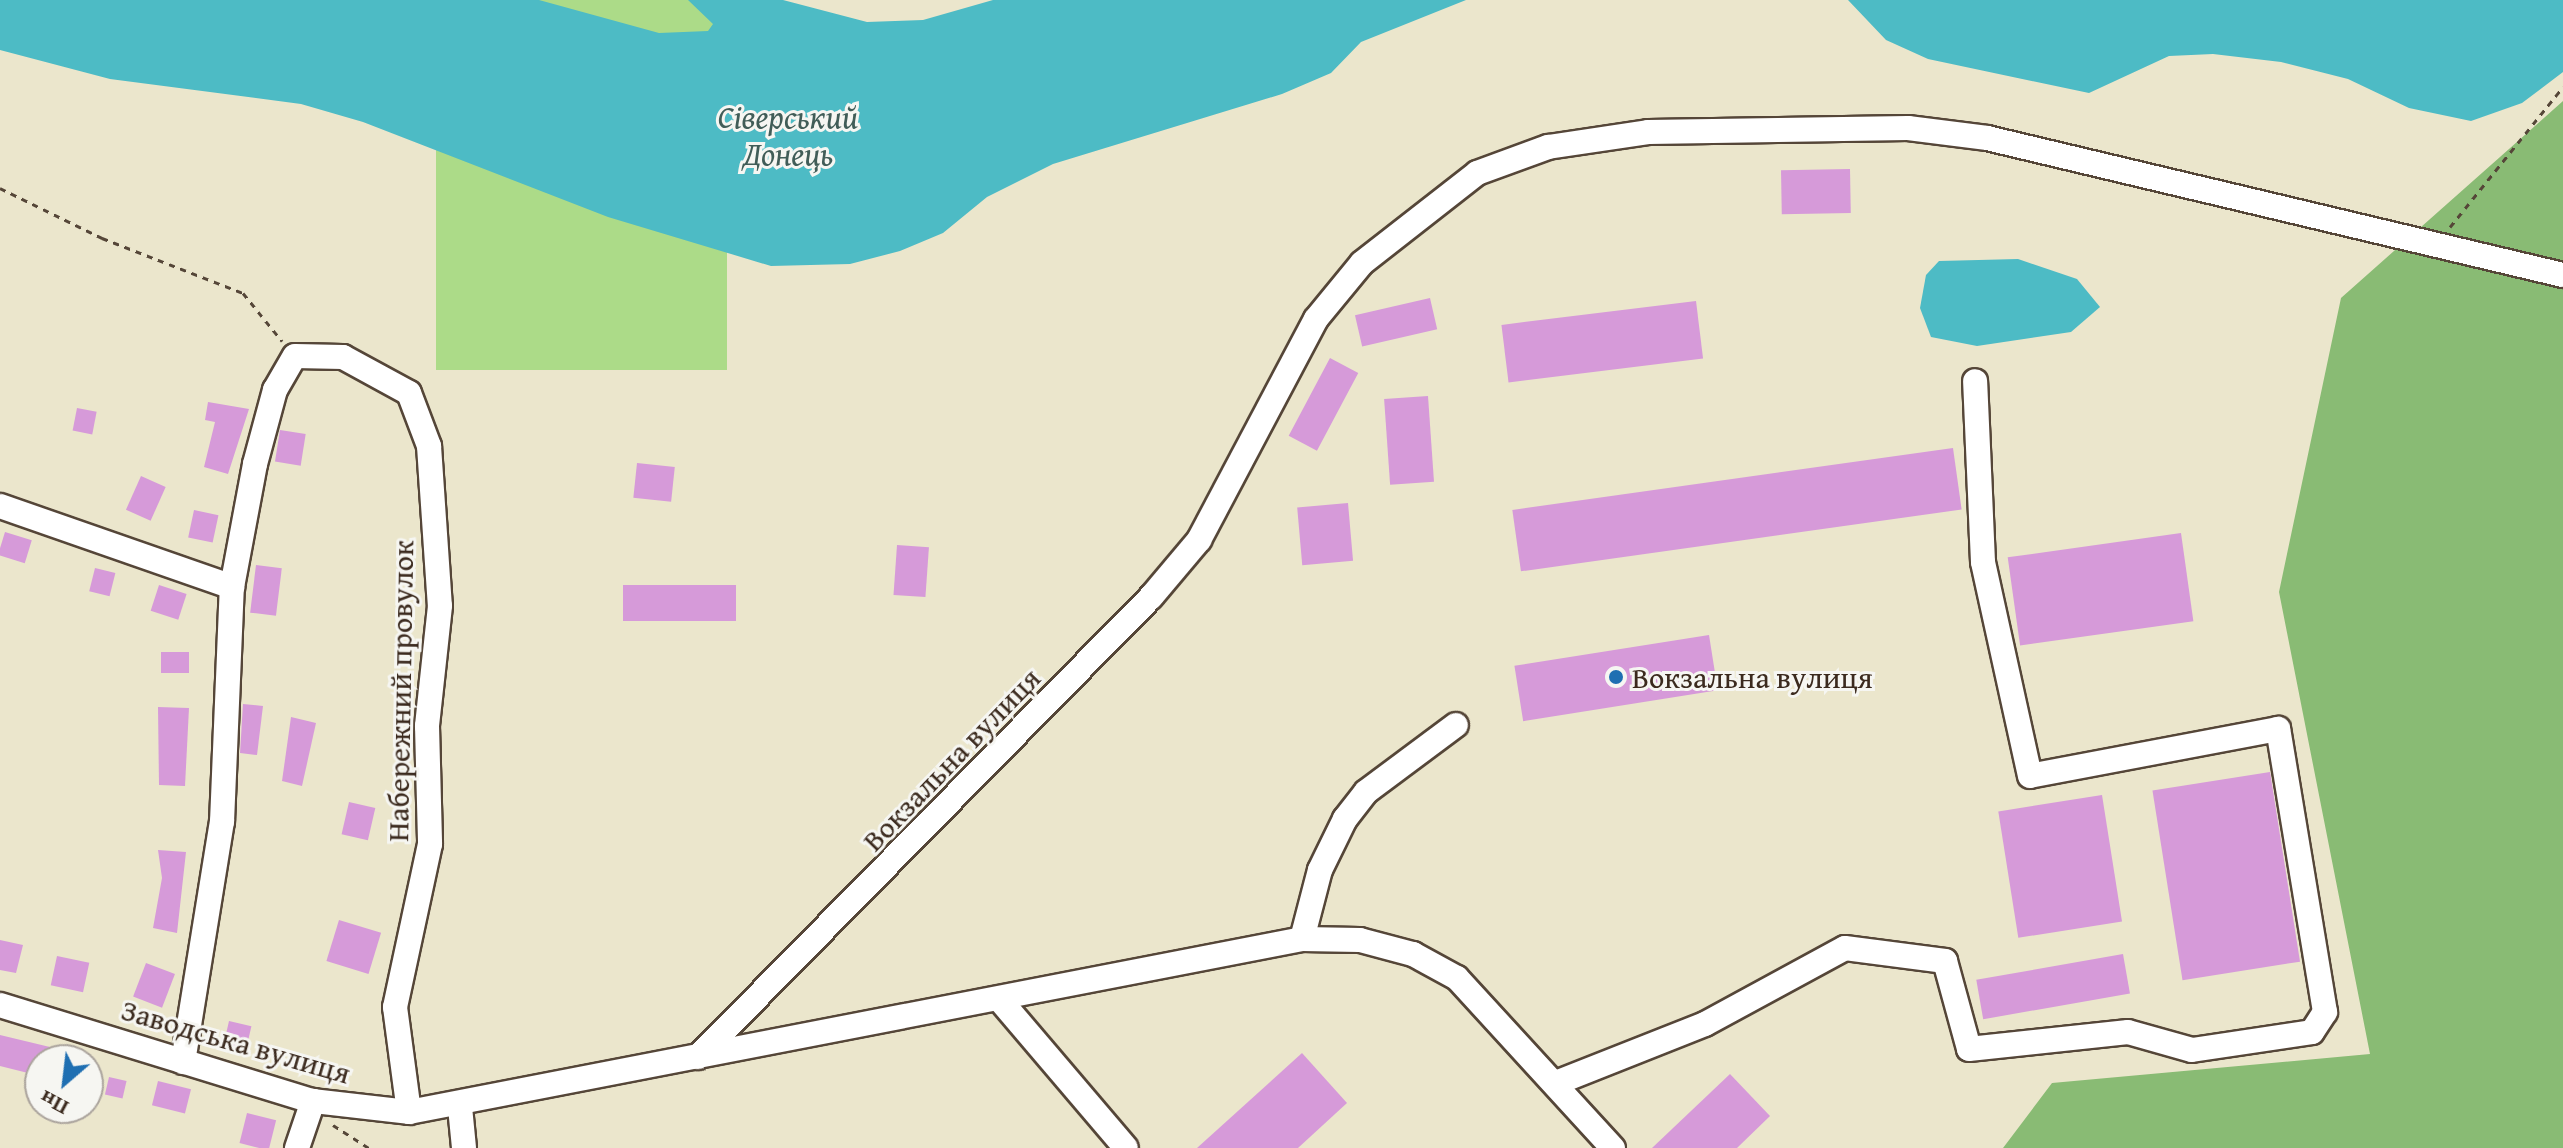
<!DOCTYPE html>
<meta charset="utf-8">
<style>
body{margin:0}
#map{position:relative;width:2563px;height:1148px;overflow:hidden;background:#ebe6cc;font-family:"Gentium Book Plus",serif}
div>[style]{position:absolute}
.green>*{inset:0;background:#acdb88;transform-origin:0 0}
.forest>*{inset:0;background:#89bb74}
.water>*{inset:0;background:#4dbbc5}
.building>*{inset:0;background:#d69ad9;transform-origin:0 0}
.path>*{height:3px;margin-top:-1.5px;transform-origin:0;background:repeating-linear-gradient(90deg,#554638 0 6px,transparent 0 12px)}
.roads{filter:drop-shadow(2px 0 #554638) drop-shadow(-2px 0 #554638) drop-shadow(0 2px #554638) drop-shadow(0 -2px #554638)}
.minor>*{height:24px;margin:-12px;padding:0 12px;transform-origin:12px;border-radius:12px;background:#fff}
.dots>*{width:22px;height:22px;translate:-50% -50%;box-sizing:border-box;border:4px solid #f6f6f2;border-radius:50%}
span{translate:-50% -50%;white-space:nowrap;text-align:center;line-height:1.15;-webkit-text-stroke:6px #f6f6f2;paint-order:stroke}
.poi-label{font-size:30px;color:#3b2a1e}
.left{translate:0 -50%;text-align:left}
.street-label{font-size:30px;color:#3b2a1e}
.water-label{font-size:32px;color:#415d58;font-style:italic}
.north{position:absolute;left:24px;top:1044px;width:80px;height:80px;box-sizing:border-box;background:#f6f6f2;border:2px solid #aba49d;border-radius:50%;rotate:208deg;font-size:22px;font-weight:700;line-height:32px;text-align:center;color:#3b2a1e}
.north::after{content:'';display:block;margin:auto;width:28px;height:36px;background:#1f6fb2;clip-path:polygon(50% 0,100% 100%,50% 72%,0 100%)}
</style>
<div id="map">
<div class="green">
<div style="left:436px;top:0;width:291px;height:370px"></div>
</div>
<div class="forest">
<div style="clip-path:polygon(2563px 101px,2563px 1148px,2003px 1148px,2052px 1083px,2370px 1054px,2279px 592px,2341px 298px)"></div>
</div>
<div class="water">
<div style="clip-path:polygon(0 0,539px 0,659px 33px,708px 31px,713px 24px,688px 0,783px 0,867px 22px,923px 20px,993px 0,1466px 0,1361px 42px,1331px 73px,1282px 94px,1053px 164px,987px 197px,943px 233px,900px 251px,850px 264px,771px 266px,608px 217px,363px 122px,301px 104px,110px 79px,0 50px)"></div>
<div style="clip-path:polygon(1848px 0,2563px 0,2563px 72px,2522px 103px,2471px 121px,2409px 108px,2348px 79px,2281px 62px,2213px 54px,2169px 56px,2089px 93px,1928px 59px,1886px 40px)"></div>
<div style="clip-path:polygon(2018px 259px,2077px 279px,2100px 307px,2071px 332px,1977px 346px,1931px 337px,1920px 308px,1926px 275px,1939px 261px)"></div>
</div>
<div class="building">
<div style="left:1850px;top:169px;width:44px;height:69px;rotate:89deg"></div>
<div style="left:1430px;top:298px;width:32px;height:77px;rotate:77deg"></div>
<div style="left:1696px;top:301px;width:58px;height:196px;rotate:83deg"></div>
<div style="left:1330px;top:358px;width:32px;height:88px;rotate:28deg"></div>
<div style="left:1428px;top:396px;width:86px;height:44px;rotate:86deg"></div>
<div style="clip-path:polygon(208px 402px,249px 409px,228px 474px,204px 467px,215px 422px,205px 420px)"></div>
<div style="left:77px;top:408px;width:20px;height:23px;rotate:11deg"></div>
<div style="left:280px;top:430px;width:26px;height:32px;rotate:9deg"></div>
<div style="left:1953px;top:448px;width:62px;height:445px;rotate:82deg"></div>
<div style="left:637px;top:463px;width:38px;height:35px;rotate:6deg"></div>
<div style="left:141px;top:476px;width:27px;height:37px;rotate:24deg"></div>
<div style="left:1348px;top:503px;width:58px;height:51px;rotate:85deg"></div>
<div style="left:194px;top:510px;width:25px;height:28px;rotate:12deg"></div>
<div style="left:5px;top:532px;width:28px;height:24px;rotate:17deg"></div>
<div style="left:2181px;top:533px;width:89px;height:175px;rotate:82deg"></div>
<div style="left:897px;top:545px;width:32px;height:50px;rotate:4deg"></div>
<div style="left:256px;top:565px;width:26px;height:48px;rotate:7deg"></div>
<div style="left:95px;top:568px;width:21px;height:24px;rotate:14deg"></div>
<div style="left:159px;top:585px;width:29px;height:27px;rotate:18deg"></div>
<div style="left:736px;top:585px;width:36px;height:113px;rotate:90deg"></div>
<div style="left:1709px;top:635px;width:56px;height:197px;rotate:81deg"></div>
<div style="left:189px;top:652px;width:21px;height:28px;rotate:90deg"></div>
<div style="clip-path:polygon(243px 704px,263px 706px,257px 755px,240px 753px)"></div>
<div style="clip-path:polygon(158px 707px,189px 708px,185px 786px,159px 785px)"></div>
<div style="clip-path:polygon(291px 717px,316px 723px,302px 786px,282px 781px)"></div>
<div style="left:2270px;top:772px;width:192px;height:119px;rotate:81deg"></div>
<div style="left:2102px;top:795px;width:128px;height:105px;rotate:81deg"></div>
<div style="left:349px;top:802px;width:27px;height:33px;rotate:13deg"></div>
<div style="clip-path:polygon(158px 850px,186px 852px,177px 933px,153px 928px,162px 878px)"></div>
<div style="left:339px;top:920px;width:44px;height:43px;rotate:17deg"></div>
<div style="clip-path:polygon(0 940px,23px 945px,16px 973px,0 970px)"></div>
<div style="left:2123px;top:954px;width:40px;height:149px;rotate:80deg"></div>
<div style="left:57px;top:956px;width:33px;height:30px;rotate:12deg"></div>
<div style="left:146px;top:963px;width:31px;height:36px;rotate:21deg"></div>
<div style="left:229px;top:1021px;width:23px;height:24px;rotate:13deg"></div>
<div style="clip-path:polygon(0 1035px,79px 1054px,78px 1060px,40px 1060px,40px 1076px,0 1066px)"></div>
<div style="clip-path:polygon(1302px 1053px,1347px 1103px,1298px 1148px,1197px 1148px)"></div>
<div style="clip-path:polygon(1730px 1074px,1770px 1116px,1737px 1148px,1652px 1148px)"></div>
<div style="left:109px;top:1077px;width:18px;height:18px;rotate:13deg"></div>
<div style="left:158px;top:1081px;width:34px;height:25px;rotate:14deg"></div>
<div style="left:247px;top:1113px;width:30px;height:31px;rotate:14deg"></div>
</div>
<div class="path">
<div style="left:0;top:188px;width:114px;rotate:26.1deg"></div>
<div style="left:102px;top:238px;width:151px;rotate:21.3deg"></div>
<div style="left:243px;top:293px;width:62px;rotate:50.9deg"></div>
<div style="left:2450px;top:227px;width:180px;rotate:-51.1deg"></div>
<div style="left:333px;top:1125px;width:43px;rotate:32.6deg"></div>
</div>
<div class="roads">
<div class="minor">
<div style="left:0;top:506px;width:246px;rotate:19.2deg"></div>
<div style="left:1302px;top:939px;width:71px;rotate:-75.4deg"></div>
<div style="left:1320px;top:870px;width:57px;rotate:-63.9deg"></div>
<div style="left:1345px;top:819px;width:34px;rotate:-52deg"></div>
<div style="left:1366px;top:792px;width:112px;rotate:-36.7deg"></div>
<div style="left:1000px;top:1000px;width:194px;rotate:49.6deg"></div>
<div style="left:0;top:1005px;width:327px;rotate:17.1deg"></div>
<div style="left:313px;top:1101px;width:97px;rotate:6.5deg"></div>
<div style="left:409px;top:1112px;width:910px;rotate:-10.96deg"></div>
<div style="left:1302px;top:939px;width:58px;rotate:1deg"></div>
<div style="left:1360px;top:940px;width:55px;rotate:14.8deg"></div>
<div style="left:1413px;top:954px;width:50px;rotate:28.6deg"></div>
<div style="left:1457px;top:978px;width:231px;rotate:47.5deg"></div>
<div style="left:698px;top:1057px;width:646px;rotate:-45.44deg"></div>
<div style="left:1151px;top:597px;width:75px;rotate:-49.9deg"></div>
<div style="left:1199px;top:540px;width:250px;rotate:-62.1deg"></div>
<div style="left:1316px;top:319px;width:72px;rotate:-50.6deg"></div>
<div style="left:1362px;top:263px;width:146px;rotate:-38deg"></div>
<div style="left:1477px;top:173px;width:76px;rotate:-20.1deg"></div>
<div style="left:1548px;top:147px;width:101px;rotate:-8.5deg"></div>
<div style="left:1648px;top:132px;width:260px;rotate:-0.9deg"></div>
<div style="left:1908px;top:128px;width:80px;rotate:7.2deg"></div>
<div style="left:1987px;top:138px;width:592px;rotate:13.38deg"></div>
<div style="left:183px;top:1062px;width:243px;rotate:-80.8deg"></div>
<div style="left:222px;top:822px;width:235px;rotate:-87.6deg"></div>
<div style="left:232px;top:587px;width:125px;rotate:-79.4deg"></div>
<div style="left:255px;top:464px;width:77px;rotate:-74.9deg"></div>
<div style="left:275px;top:390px;width:39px;rotate:-60deg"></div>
<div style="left:295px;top:356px;width:48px;rotate:1.2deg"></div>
<div style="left:343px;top:357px;width:75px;rotate:28.6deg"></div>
<div style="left:409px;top:393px;width:57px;rotate:69.3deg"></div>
<div style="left:429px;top:446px;width:160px;rotate:86.1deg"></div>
<div style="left:440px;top:606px;width:121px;rotate:96.2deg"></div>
<div style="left:427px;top:726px;width:118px;rotate:88.5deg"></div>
<div style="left:430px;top:844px;width:167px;rotate:102.1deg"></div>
<div style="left:395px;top:1007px;width:106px;rotate:82.4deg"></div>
<div style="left:1556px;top:1083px;width:160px;rotate:-21.6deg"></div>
<div style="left:1705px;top:1024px;width:159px;rotate:-28.5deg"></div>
<div style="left:1845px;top:948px;width:101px;rotate:7.4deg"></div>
<div style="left:1945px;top:961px;width:91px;rotate:74.7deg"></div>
<div style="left:1969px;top:1049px;width:160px;rotate:-6.1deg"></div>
<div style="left:2128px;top:1032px;width:66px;rotate:15.7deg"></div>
<div style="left:2192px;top:1050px;width:121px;rotate:-8.5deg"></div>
<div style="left:2312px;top:1032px;width:24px;rotate:-57deg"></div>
<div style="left:2325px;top:1012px;width:287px;rotate:-99.4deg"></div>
<div style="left:2278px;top:729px;width:252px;rotate:169.3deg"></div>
<div style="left:2030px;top:776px;width:219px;rotate:-102.4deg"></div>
<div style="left:1983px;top:562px;width:181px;rotate:-92.5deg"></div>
<div style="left:460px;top:1107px;width:41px;rotate:84.4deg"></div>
<div style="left:297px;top:1148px;width:50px;rotate:-71.2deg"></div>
</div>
</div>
<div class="dots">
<div style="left:1616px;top:677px;background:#1f6fb2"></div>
</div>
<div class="poi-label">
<span class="left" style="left:1632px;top:677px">Вокзальна вулиця</span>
</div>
<div class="street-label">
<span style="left:400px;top:691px;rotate:-89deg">Набережний провулок</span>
<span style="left:951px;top:759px;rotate:-46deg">Вокзальна вулиця</span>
<span style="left:236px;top:1041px;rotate:16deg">Заводська вулиця</span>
</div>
<div class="water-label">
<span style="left:788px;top:136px">Сіверський<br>Донець</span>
</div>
<div class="north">Пн</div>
</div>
